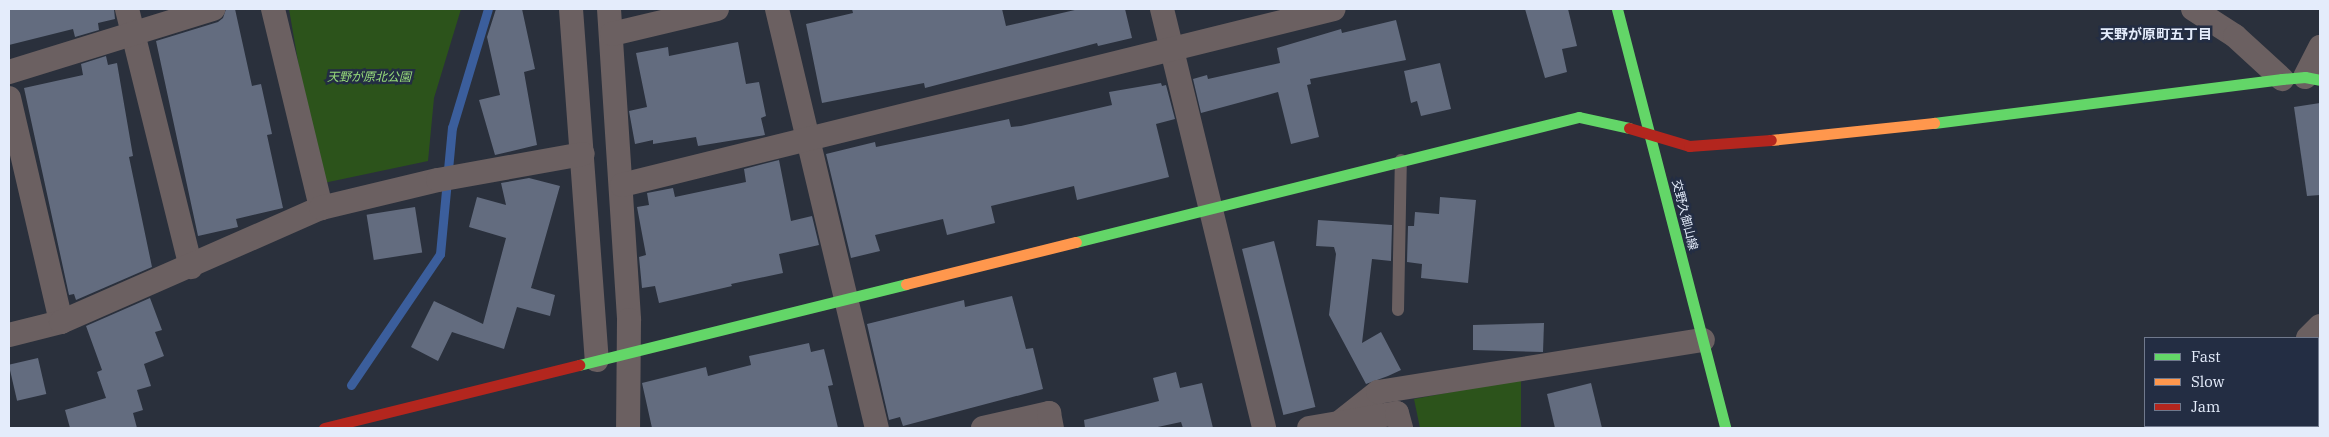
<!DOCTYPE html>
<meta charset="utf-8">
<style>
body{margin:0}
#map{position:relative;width:2329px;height:437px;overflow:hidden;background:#2a303c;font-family:"IBM Plex Serif","Noto Sans JP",serif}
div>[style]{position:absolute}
.built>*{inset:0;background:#28334e}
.green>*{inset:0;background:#2c531b}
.stream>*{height:9px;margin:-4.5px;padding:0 4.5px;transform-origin:4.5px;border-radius:4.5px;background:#3b5e9c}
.building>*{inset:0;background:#636c7f;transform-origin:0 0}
.lane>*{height:12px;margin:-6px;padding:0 6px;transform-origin:6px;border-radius:6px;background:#6b6061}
.street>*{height:24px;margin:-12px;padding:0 12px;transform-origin:12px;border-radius:12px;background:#6b6061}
.fast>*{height:11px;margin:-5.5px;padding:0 5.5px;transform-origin:5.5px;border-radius:5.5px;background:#63d668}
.slow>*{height:11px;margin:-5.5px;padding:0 5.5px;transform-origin:5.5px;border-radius:5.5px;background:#ff974d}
.jam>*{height:11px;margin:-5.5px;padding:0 5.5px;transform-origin:5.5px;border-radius:5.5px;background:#b3261e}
span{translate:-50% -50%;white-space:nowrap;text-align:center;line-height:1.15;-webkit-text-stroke:5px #232d43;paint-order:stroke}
.park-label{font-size:12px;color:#97db7b;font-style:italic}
.street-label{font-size:12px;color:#e4ecfb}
.neighbourhood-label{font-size:14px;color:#e4ecfb;font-weight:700}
.frame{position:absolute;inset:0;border:10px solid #e4ecfb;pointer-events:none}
.legend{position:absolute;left:2144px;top:337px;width:175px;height:90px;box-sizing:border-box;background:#232d43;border:1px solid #70798d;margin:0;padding:6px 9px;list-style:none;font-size:15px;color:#e4ecfb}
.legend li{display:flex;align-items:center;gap:10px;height:25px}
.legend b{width:25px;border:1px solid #70798d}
</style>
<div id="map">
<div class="built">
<div style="clip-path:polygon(2320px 364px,2320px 428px,2245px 428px,2318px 426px)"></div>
</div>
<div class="green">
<div style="clip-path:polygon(289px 9px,461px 9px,434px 98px,428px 161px,319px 184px)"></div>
<div style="clip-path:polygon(1521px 379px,1521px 428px,1420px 428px,1414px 399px)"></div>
</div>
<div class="stream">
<div style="left:351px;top:385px;width:158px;rotate:-55.8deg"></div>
<div style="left:440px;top:254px;width:127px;rotate:-84.6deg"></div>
<div style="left:452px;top:128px;width:124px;rotate:-73.2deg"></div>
</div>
<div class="building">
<div style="clip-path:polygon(9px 9px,114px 9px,115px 19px,98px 23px,99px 30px,75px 37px,73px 29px,9px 45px)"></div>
<div style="clip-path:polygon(226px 9px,235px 9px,252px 86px,261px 84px,272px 134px,267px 135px,283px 208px,236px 219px,238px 227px,198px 236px,156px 41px,218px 22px,223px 18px)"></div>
<div style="clip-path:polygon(496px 9px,522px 9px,535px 69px,524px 72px,537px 145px,495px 155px,479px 100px,500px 95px,487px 37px)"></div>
<div style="clip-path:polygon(852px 9px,1002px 9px,1006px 26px,1079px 9px,1125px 9px,1132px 38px,1098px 46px,1097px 43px,925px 88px,924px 83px,822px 103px,806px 24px,853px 13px)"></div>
<div style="clip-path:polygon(1525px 9px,1568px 9px,1577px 46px,1562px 49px,1567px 72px,1545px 78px)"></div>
<div style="clip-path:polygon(1396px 20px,1406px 60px,1310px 79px,1311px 84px,1307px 85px,1319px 137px,1291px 144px,1278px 92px,1201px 113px,1193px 79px,1207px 75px,1208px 79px,1280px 63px,1277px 48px,1341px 29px,1342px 33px)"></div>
<div style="clip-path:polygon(738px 42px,746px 84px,759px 82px,766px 116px,761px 118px,765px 135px,698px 146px,696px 137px,653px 144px,653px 140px,635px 144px,629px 111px,647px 107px,636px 53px,668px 47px,669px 56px)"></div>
<div style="clip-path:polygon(106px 56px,108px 65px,117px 63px,133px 156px,129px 157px,152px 267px,76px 300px,74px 294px,69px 295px,24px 88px,83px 75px,81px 64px)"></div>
<div style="clip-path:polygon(1440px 63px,1451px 109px,1421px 116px,1417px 101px,1411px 103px,1404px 71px)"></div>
<div style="clip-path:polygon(1161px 83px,1162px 86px,1166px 85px,1175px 119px,1156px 124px,1169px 177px,1077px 200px,1074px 186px,991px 206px,995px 223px,947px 235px,943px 219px,875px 235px,880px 251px,851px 258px,826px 154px,875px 142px,876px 147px,1009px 119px,1011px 127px,1021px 126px,1112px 105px,1109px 92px)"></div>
<div style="clip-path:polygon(2320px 103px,2320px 195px,2307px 196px,2294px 107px)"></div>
<div style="clip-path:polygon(779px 160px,791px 221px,812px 216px,819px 245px,779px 254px,783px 273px,731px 284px,732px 286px,659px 303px,655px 286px,642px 288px,639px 257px,646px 255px,637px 207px,649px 205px,647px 193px,673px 188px,675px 197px,746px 182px,744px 169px)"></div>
<div style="clip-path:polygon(529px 178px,560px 186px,531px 288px,555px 295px,550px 316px,517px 307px,504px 349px,452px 332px,438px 361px,411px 347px,434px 301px,483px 324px,506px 238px,469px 227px,477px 197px,506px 205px,501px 183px)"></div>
<div style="clip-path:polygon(1440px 197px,1476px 200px,1468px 283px,1421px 278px,1422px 264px,1407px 262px,1408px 226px,1414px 226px,1415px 212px,1439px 214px)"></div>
<div style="left:415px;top:207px;width:46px;height:49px;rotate:81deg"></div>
<div style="clip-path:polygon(1318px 220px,1392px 225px,1391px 261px,1372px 259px,1362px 343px,1381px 332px,1401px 370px,1388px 376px,1366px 384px,1329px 315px,1336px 254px,1334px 247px,1316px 246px)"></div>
<div style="left:1274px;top:241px;width:171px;height:33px;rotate:76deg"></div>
<div style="clip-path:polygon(1012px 296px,1026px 349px,1033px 348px,1043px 389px,903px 426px,900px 417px,889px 420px,867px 324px,964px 300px,965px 307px)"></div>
<div style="clip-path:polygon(150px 298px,162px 330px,155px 332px,164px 356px,144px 364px,151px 386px,137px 390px,143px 410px,133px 413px,137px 428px,70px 428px,65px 410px,106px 398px,97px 372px,102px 370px,86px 326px)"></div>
<div style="clip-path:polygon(1544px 323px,1543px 352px,1473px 350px,1473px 325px)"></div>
<div style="clip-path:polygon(809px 343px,811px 352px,824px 349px,833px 385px,828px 386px,838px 428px,652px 428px,642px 383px,706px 367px,708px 376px,751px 365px,749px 356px)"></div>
<div style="left:38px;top:358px;width:37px;height:30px;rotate:77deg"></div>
<div style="clip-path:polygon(1176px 372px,1180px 388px,1202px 383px,1213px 428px,1183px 428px,1181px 422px,1153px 428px,1085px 428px,1084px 420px,1159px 401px,1153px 378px)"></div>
<div style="clip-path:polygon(1591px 383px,1602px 428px,1555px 428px,1547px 394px)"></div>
</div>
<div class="lane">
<div style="left:1398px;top:310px;width:150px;rotate:-88.9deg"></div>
</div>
<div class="street">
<div style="left:127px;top:9px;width:266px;rotate:76.1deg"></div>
<div style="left:273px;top:9px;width:205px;rotate:76.4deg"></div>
<div style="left:571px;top:9px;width:352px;rotate:85.8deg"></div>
<div style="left:609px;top:9px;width:312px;rotate:86.3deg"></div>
<div style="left:629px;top:320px;width:108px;rotate:90.5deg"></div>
<div style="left:777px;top:9px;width:431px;rotate:76.6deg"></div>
<div style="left:1162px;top:9px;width:431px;rotate:76.3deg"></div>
<div style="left:2193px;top:9px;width:50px;rotate:32.7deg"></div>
<div style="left:2235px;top:36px;width:64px;rotate:42.5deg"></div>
<div style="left:612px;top:34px;width:108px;rotate:-13.4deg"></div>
<div style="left:9px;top:72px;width:214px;rotate:-17.2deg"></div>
<div style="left:2305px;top:77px;width:34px;rotate:-63deg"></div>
<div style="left:9px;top:98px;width:230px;rotate:76.9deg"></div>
<div style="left:622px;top:185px;width:733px;rotate:-13.88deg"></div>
<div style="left:9px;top:335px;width:54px;rotate:-14deg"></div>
<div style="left:61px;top:322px;width:284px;rotate:-23.7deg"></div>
<div style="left:321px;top:208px;width:120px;rotate:-13.5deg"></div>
<div style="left:438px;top:180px;width:147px;rotate:-10.2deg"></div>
<div style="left:2308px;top:338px;width:17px;rotate:-45deg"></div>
<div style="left:1339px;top:423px;width:50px;rotate:-38.5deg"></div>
<div style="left:1378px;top:392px;width:329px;rotate:-9.1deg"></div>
<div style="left:983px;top:428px;width:68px;rotate:-12.8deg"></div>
<div style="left:1049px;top:413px;width:15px;rotate:79deg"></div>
<div style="left:1309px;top:428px;width:89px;rotate:-9.7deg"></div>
<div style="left:1397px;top:413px;width:16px;rotate:75deg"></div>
<div style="left:2219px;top:428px;width:3px;rotate:-45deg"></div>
</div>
<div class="fast">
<div style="left:1617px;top:9px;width:433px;rotate:75.5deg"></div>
<div style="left:1934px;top:123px;width:351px;rotate:-7.2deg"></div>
<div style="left:2282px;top:79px;width:23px;rotate:-5deg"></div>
<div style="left:2305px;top:77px;width:15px;rotate:11deg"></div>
<div style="left:1076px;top:242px;width:518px;rotate:-13.96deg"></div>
<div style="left:1579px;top:117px;width:51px;rotate:12.4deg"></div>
<div style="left:579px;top:365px;width:337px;rotate:-13.9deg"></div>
</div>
<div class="slow">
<div style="left:1771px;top:140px;width:164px;rotate:-6deg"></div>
<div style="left:906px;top:284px;width:175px;rotate:-13.9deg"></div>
</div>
<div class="jam">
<div style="left:1629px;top:128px;width:63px;rotate:16.7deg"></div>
<div style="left:1689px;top:146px;width:82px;rotate:-4.2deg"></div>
<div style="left:324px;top:428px;width:263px;rotate:-13.9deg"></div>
</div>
<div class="park-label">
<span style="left:369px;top:77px">天野が原北公園</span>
</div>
<div class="street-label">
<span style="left:1685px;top:215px;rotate:76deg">交野久御山線</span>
</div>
<div class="neighbourhood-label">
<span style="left:2156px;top:34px">天野が原町五丁目</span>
</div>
<div class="frame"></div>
<ul class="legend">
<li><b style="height:6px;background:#63d668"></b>Fast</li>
<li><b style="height:6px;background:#ff974d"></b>Slow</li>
<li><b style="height:6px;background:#b3261e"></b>Jam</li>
</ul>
</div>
